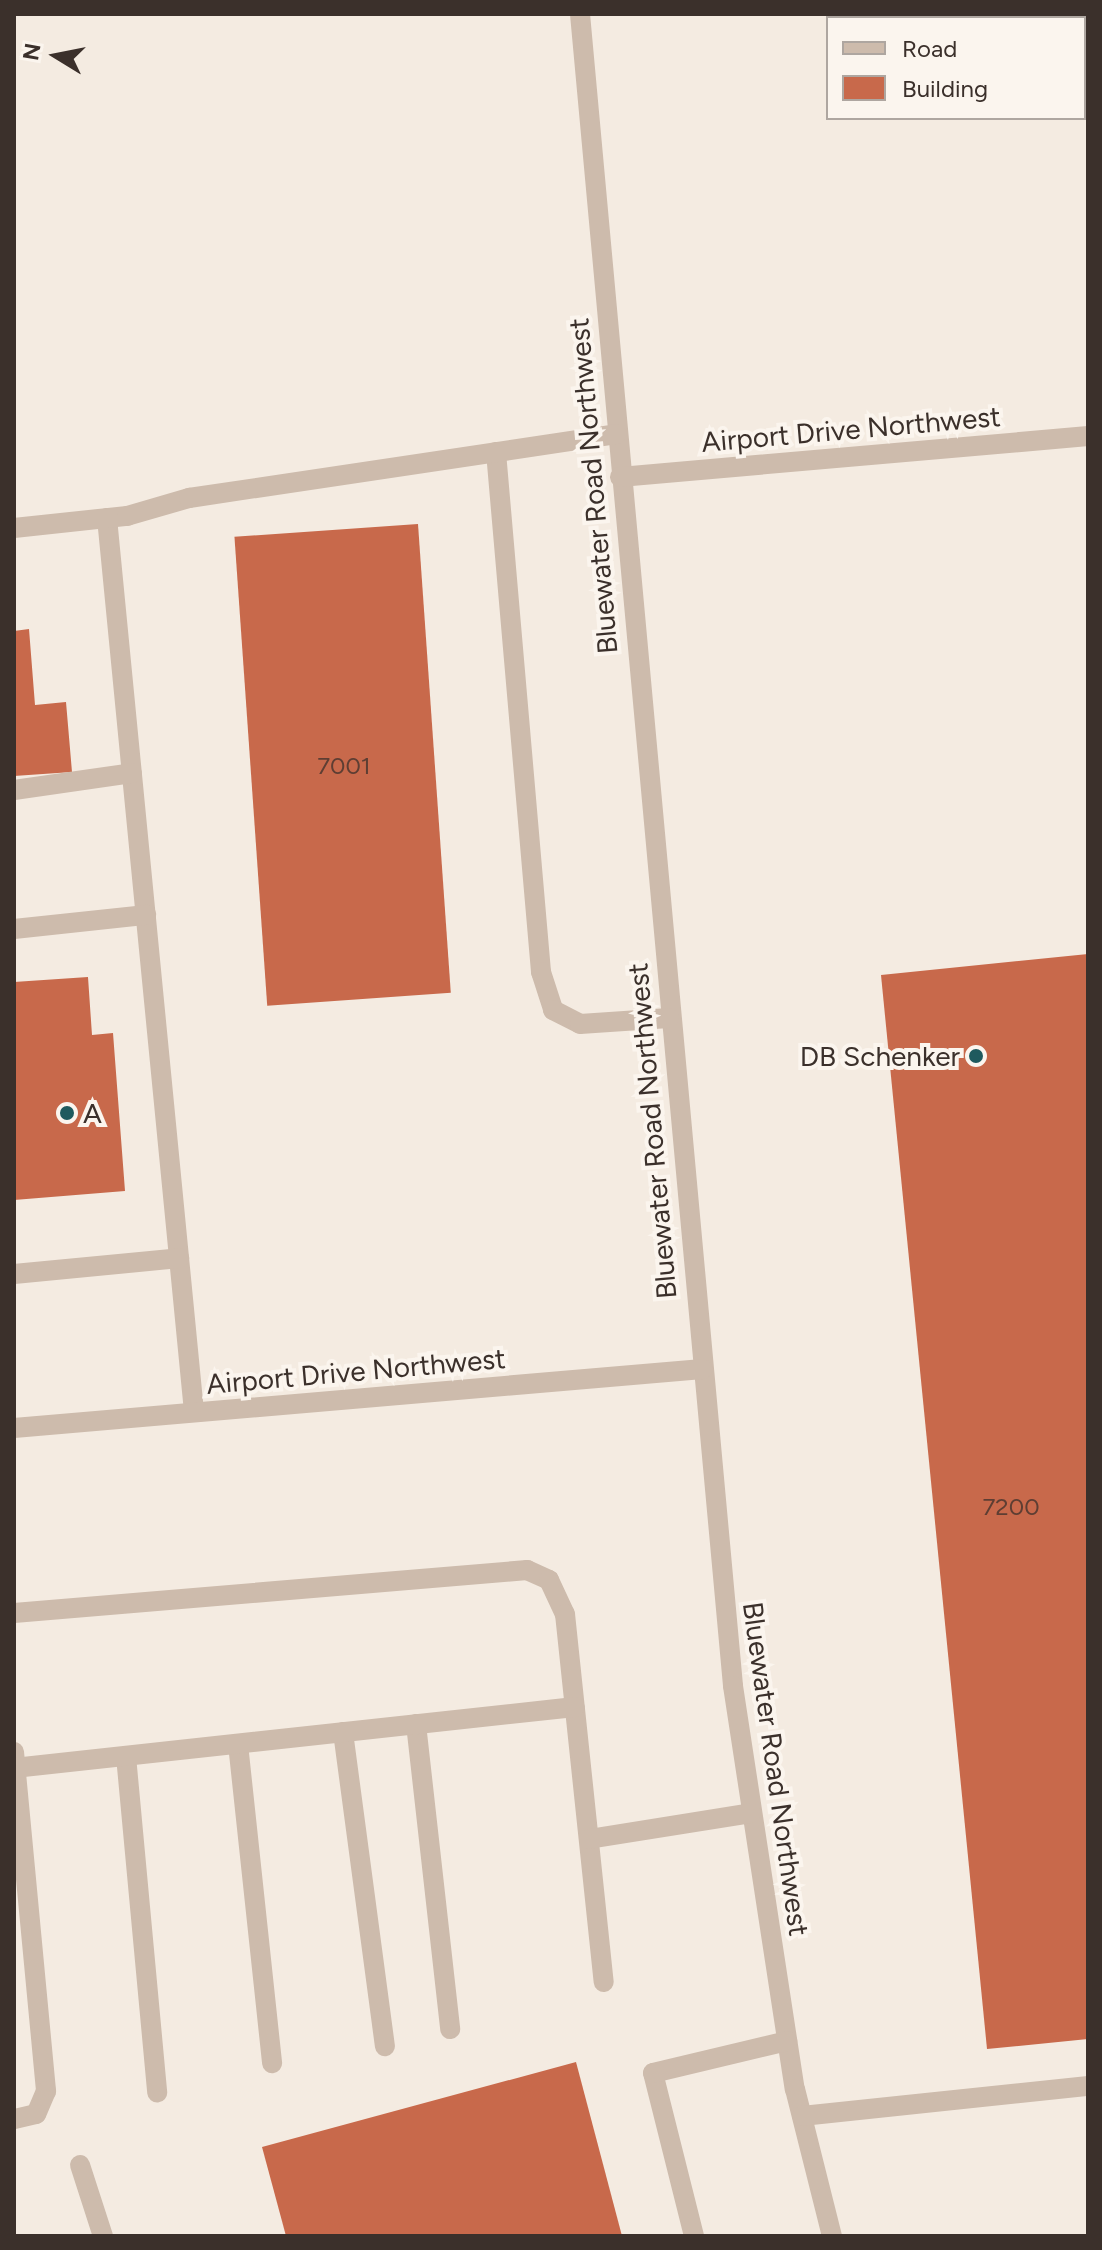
<!DOCTYPE html>
<style>
body{margin:0}
#map{position:relative;width:1102px;height:2250px;overflow:hidden;background:#f4ebe1;font-family:Figtree,sans-serif}
div>[style]{position:absolute}
.building>*{inset:0;background:#c8694b;transform-origin:0 0}
.minor>*{height:20px;margin:-10px;padding:0 10px;transform-origin:10px;border-radius:10px;background:#cdbbac}
.dots>*{width:22px;height:22px;translate:-50% -50%;box-sizing:border-box;border:4px solid #fbf5ee;border-radius:50%}
span{translate:-50% -50%;white-space:nowrap;text-align:center;line-height:1.15;-webkit-text-stroke:8px #fbf5ee;paint-order:stroke}
.number-label{font-size:24px;color:#5e3e33}
.number-label span{-webkit-text-stroke-width:0}
.street-label{font-size:28px;color:#3b302b}
.poi-label{font-size:28px;color:#3b302b}
.right{translate:-100% -50%;text-align:right}
.left{translate:0 -50%;text-align:left}
.frame{position:absolute;inset:0;border:16px solid #3b302b;pointer-events:none}
.legend{position:absolute;left:826px;top:16px;width:260px;height:104px;box-sizing:border-box;background:#fbf5ee;border:2px solid #aea6a0;margin:0;padding:10px 14px;list-style:none;font-size:24px;color:#3b302b}
.legend li{display:flex;align-items:center;gap:16px;height:40px}
.legend b{width:40px;border:2px solid #aea6a0}
.north{position:absolute;left:16px;top:16px;width:80px;height:80px;-webkit-text-stroke:6px #fbf5ee;paint-order:stroke;rotate:280deg;font-size:22px;font-weight:700;line-height:32px;text-align:center;color:#3b302b}
.north::after{content:'';display:block;margin:auto;width:28px;height:36px;background:#3b302b;clip-path:polygon(50% 0,100% 100%,50% 72%,0 100%)}
</style>
<div id="map">
<div class="building">
<div style="left:418px;top:524px;width:470px;height:184px;rotate:86deg"></div>
<div style="clip-path:polygon(29px 629px,35px 705px,66px 702px,72px 772px,14px 776px,14px 631px)"></div>
<div style="clip-path:polygon(1088px 954px,1088px 2039px,987px 2049px,881px 975px)"></div>
<div style="clip-path:polygon(88px 977px,92px 1035px,113px 1033px,125px 1191px,14px 1200px,14px 982px)"></div>
<div style="clip-path:polygon(576px 2062px,622px 2236px,286px 2236px,262px 2147px)"></div>
</div>
<div class="minor">
<div style="left:580px;top:14px;width:1679px;rotate:84.77deg"></div>
<div style="left:733px;top:1686px;width:408px;rotate:81.3deg"></div>
<div style="left:795px;top:2089px;width:152px;rotate:75.9deg"></div>
<div style="left:496px;top:452px;width:522px;rotate:85.05deg"></div>
<div style="left:541px;top:972px;width:40px;rotate:72deg"></div>
<div style="left:553px;top:1010px;width:30px;rotate:27deg"></div>
<div style="left:580px;top:1024px;width:89px;rotate:-3.9deg"></div>
<div style="left:620px;top:477px;width:470px;rotate:-5deg"></div>
<div style="left:107px;top:518px;width:898px;rotate:84.44deg"></div>
<div style="left:14px;top:528px;width:114px;rotate:-6.1deg"></div>
<div style="left:127px;top:516px;width:65px;rotate:-16.2deg"></div>
<div style="left:189px;top:498px;width:432px;rotate:-8.5deg"></div>
<div style="left:14px;top:790px;width:119px;rotate:-8.2deg"></div>
<div style="left:14px;top:929px;width:133px;rotate:-6.1deg"></div>
<div style="left:14px;top:1274px;width:166px;rotate:-5.5deg"></div>
<div style="left:14px;top:1428px;width:691px;rotate:-4.9deg"></div>
<div style="left:14px;top:1613px;width:515px;rotate:-4.79deg"></div>
<div style="left:527px;top:1570px;width:24px;rotate:24deg"></div>
<div style="left:549px;top:1580px;width:38px;rotate:65deg"></div>
<div style="left:565px;top:1614px;width:370px;rotate:84deg"></div>
<div style="left:416px;top:1724px;width:307px;rotate:83.6deg"></div>
<div style="left:343px;top:1732px;width:317px;rotate:82.4deg"></div>
<div style="left:238px;top:1744px;width:321px;rotate:83.9deg"></div>
<div style="left:14px;top:1752px;width:341px;rotate:84.6deg"></div>
<div style="left:46px;top:2091px;width:25px;rotate:113deg"></div>
<div style="left:36px;top:2114px;width:23px;rotate:167deg"></div>
<div style="left:126px;top:1756px;width:338px;rotate:84.7deg"></div>
<div style="left:14px;top:1768px;width:564px;rotate:-6.21deg"></div>
<div style="left:589px;top:1839px;width:164px;rotate:-9.1deg"></div>
<div style="left:802px;top:2116px;width:288px;rotate:-6deg"></div>
<div style="left:80px;top:2165px;width:75px;rotate:72.1deg"></div>
<div style="left:694px;top:2236px;width:168px;rotate:-104.1deg"></div>
<div style="left:653px;top:2073px;width:138px;rotate:-13.4deg"></div>
</div>
<div class="dots">
<div style="left:976px;top:1056px;background:#1f5a5e"></div>
<div style="left:67px;top:1113px;background:#1f5a5e"></div>
</div>
<div class="number-label">
<span style="left:344px;top:766px">7001</span>
<span style="left:1011px;top:1507px">7200</span>
</div>
<div class="street-label">
<span style="left:851px;top:429px;rotate:-5deg">Airport Drive Northwest</span>
<span style="left:593px;top:486px;rotate:-95deg">Bluewater Road Northwest</span>
<span style="left:652px;top:1131px;rotate:-95deg">Bluewater Road Northwest</span>
<span style="left:356px;top:1371px;rotate:-5deg">Airport Drive Northwest</span>
<span style="left:776px;top:1769px;rotate:82deg">Bluewater Road Northwest</span>
</div>
<div class="poi-label">
<span class="right" style="left:960px;top:1056px">DB Schenker</span>
<span class="left" style="left:83px;top:1113px">A</span>
</div>
<div class="frame"></div>
<ul class="legend">
<li><b style="height:10px;background:#cdbbac"></b>Road</li>
<li><b style="height:22px;background:#c8694b"></b>Building</li>
</ul>
<div class="north">N</div>
</div>
